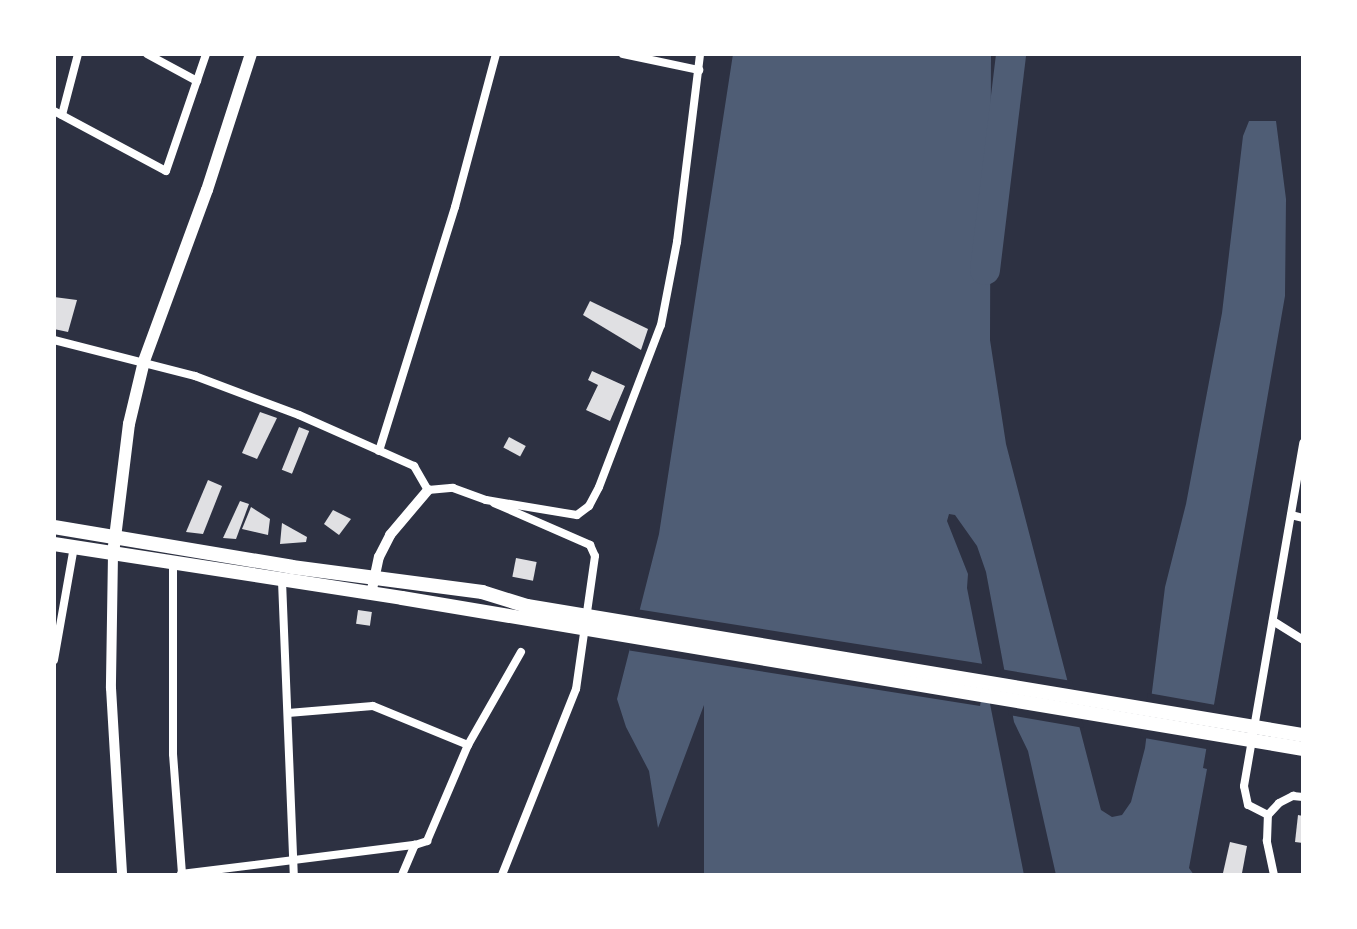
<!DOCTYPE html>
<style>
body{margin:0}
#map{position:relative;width:1357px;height:929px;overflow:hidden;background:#2d3142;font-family:"Varela Round",sans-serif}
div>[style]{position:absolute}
.water>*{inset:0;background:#4f5d75}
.pier>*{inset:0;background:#2d3142;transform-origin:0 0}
.river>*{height:30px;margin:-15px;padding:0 15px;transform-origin:15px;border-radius:15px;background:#4f5d75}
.building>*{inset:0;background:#e0e0e3;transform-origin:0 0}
.minor>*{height:8px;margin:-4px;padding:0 4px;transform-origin:4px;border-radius:4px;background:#fff}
.tertiary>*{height:10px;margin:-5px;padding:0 5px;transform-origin:5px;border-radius:5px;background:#fff}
.primary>*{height:12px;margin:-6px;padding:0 6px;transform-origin:6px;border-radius:6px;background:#fff}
.trunk>*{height:14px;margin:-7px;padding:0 7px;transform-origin:7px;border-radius:7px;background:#fff}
span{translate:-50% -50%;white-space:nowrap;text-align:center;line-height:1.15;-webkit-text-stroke:8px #fff;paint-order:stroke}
.frame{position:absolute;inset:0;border:56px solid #fff;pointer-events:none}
</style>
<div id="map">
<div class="water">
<div style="clip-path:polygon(733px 54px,991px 54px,990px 340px,1006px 444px,1101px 810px,1112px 817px,1122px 815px,1131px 802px,1145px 748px,1165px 587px,1186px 504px,1222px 313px,1243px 136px,1249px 121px,1276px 121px,1286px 199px,1285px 296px,1203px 768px,1207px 769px,1189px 868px,1194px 875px,1056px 875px,1028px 751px,1014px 722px,986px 572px,977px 546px,955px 515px,949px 514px,947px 521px,968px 574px,967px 588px,1024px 875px,704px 875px,704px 705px,658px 828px,649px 771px,626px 727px,617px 699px,659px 534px)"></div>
</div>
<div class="pier">
<div style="left:636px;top:609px;width:355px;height:42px;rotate:9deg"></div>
<div style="clip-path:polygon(1000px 669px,1072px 681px,1084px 728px,1009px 715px)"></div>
<div style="left:1148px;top:693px;width:70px;height:45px;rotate:10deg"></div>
</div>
<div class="river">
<div style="left:985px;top:270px;width:218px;rotate:-83.1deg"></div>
</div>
<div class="building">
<div style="clip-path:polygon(54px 297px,77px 300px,68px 332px,54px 329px)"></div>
<div style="clip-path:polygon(590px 301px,648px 329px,641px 350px,583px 315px)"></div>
<div style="clip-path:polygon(592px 371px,625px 386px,610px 421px,586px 410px,598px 385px,588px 380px)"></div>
<div style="clip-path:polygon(260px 412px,277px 418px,257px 459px,242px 453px)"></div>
<div style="left:299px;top:427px;width:11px;height:46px;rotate:22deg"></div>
<div style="left:509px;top:437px;width:19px;height:12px;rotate:28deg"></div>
<div style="clip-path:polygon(208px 480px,222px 486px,203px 534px,186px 532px)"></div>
<div style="clip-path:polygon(240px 501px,249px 504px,236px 539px,223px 538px)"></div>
<div style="clip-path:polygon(251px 507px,270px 519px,268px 535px,242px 529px)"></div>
<div style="clip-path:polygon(333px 510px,351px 519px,339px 535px,324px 524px)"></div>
<div style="clip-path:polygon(282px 523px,307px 537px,306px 542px,280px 544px)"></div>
<div style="left:516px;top:558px;width:21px;height:19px;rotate:11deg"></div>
<div style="left:358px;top:610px;width:14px;height:14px;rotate:8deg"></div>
<div style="clip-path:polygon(1298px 815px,1303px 816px,1303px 843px,1295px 842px)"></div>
<div style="clip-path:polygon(1230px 842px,1247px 846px,1242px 873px,1238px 875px,1223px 873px)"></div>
</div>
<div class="minor">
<div style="left:147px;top:54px;width:57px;rotate:28.4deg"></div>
<div style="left:623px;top:54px;width:78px;rotate:11.9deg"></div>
<div style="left:54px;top:111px;width:127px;rotate:28.2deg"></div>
<div style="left:166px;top:171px;width:124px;rotate:-71.1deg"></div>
<div style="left:62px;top:115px;width:63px;rotate:-75.3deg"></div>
<div style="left:54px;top:340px;width:146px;rotate:14.3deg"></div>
<div style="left:195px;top:376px;width:111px;rotate:20.6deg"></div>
<div style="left:299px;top:415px;width:126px;rotate:23.9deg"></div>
<div style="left:414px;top:466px;width:28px;rotate:60deg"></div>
<div style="left:428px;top:490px;width:25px;rotate:-5deg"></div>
<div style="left:453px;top:488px;width:35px;rotate:20deg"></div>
<div style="left:486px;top:500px;width:92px;rotate:9.4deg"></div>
<div style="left:577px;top:515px;width:15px;rotate:-37deg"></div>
<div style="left:589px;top:506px;width:21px;rotate:-62deg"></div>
<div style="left:599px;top:487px;width:173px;rotate:-69.1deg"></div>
<div style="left:661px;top:325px;width:85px;rotate:-79.1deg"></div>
<div style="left:677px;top:242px;width:189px;rotate:-83deg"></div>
<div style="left:379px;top:451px;width:256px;rotate:-72.7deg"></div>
<div style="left:455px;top:207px;width:158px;rotate:-75deg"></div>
<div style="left:494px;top:503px;width:105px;rotate:23.6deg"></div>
<div style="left:590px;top:545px;width:12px;rotate:66deg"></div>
<div style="left:595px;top:556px;width:134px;rotate:98.1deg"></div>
<div style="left:576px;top:689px;width:200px;rotate:111.7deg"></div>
<div style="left:1291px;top:515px;width:12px;rotate:14deg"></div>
<div style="left:173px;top:563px;width:191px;rotate:90deg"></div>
<div style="left:173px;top:754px;width:121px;rotate:85.7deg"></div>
<div style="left:282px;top:581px;width:294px;rotate:87.7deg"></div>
<div style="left:1273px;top:621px;width:36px;rotate:32deg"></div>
<div style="left:54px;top:660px;width:115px;rotate:-80deg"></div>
<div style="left:288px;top:713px;width:85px;rotate:-4.7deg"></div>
<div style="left:373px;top:706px;width:103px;rotate:22.3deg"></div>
<div style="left:1268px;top:815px;width:22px;rotate:-153deg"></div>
<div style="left:1248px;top:805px;width:19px;rotate:-102deg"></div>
<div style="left:1244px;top:786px;width:348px;rotate:-80.2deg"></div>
<div style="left:181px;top:874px;width:236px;rotate:-7.1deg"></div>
<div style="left:402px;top:875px;width:33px;rotate:-67deg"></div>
<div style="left:415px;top:845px;width:13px;rotate:-18deg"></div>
<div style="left:427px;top:841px;width:104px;rotate:-66.9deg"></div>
<div style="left:468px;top:745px;width:107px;rotate:-60.3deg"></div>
<div style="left:1274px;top:875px;width:35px;rotate:-102deg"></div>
<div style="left:1267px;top:841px;width:26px;rotate:-88deg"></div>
<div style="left:1268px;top:815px;width:16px;rotate:-47deg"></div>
<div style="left:1279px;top:803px;width:16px;rotate:-27deg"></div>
<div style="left:1293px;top:796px;width:10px;rotate:6deg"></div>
</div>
<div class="tertiary">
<div style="left:113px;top:554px;width:134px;rotate:90.9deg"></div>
<div style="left:111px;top:688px;width:187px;rotate:86.6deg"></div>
<div style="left:371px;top:594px;width:38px;rotate:-78deg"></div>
<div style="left:379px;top:557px;width:25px;rotate:-63deg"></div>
<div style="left:390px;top:535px;width:59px;rotate:-49.8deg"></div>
</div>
<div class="primary">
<div style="left:113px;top:554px;width:131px;rotate:-83deg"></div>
<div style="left:129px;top:424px;width:65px;rotate:-76.6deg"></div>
<div style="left:144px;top:361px;width:182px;rotate:-69.8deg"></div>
<div style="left:207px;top:190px;width:143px;rotate:-72.1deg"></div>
</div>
<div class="trunk">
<div style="left:54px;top:527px;width:241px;rotate:9.5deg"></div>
<div style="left:292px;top:567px;width:192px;rotate:7.5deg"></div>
<div style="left:482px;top:592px;width:47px;rotate:17.3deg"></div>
<div style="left:527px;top:606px;width:787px;rotate:9.44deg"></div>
<div style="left:54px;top:544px;width:352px;rotate:8.8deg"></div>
<div style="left:402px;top:598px;width:914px;rotate:9.51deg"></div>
</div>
<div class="frame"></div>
</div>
